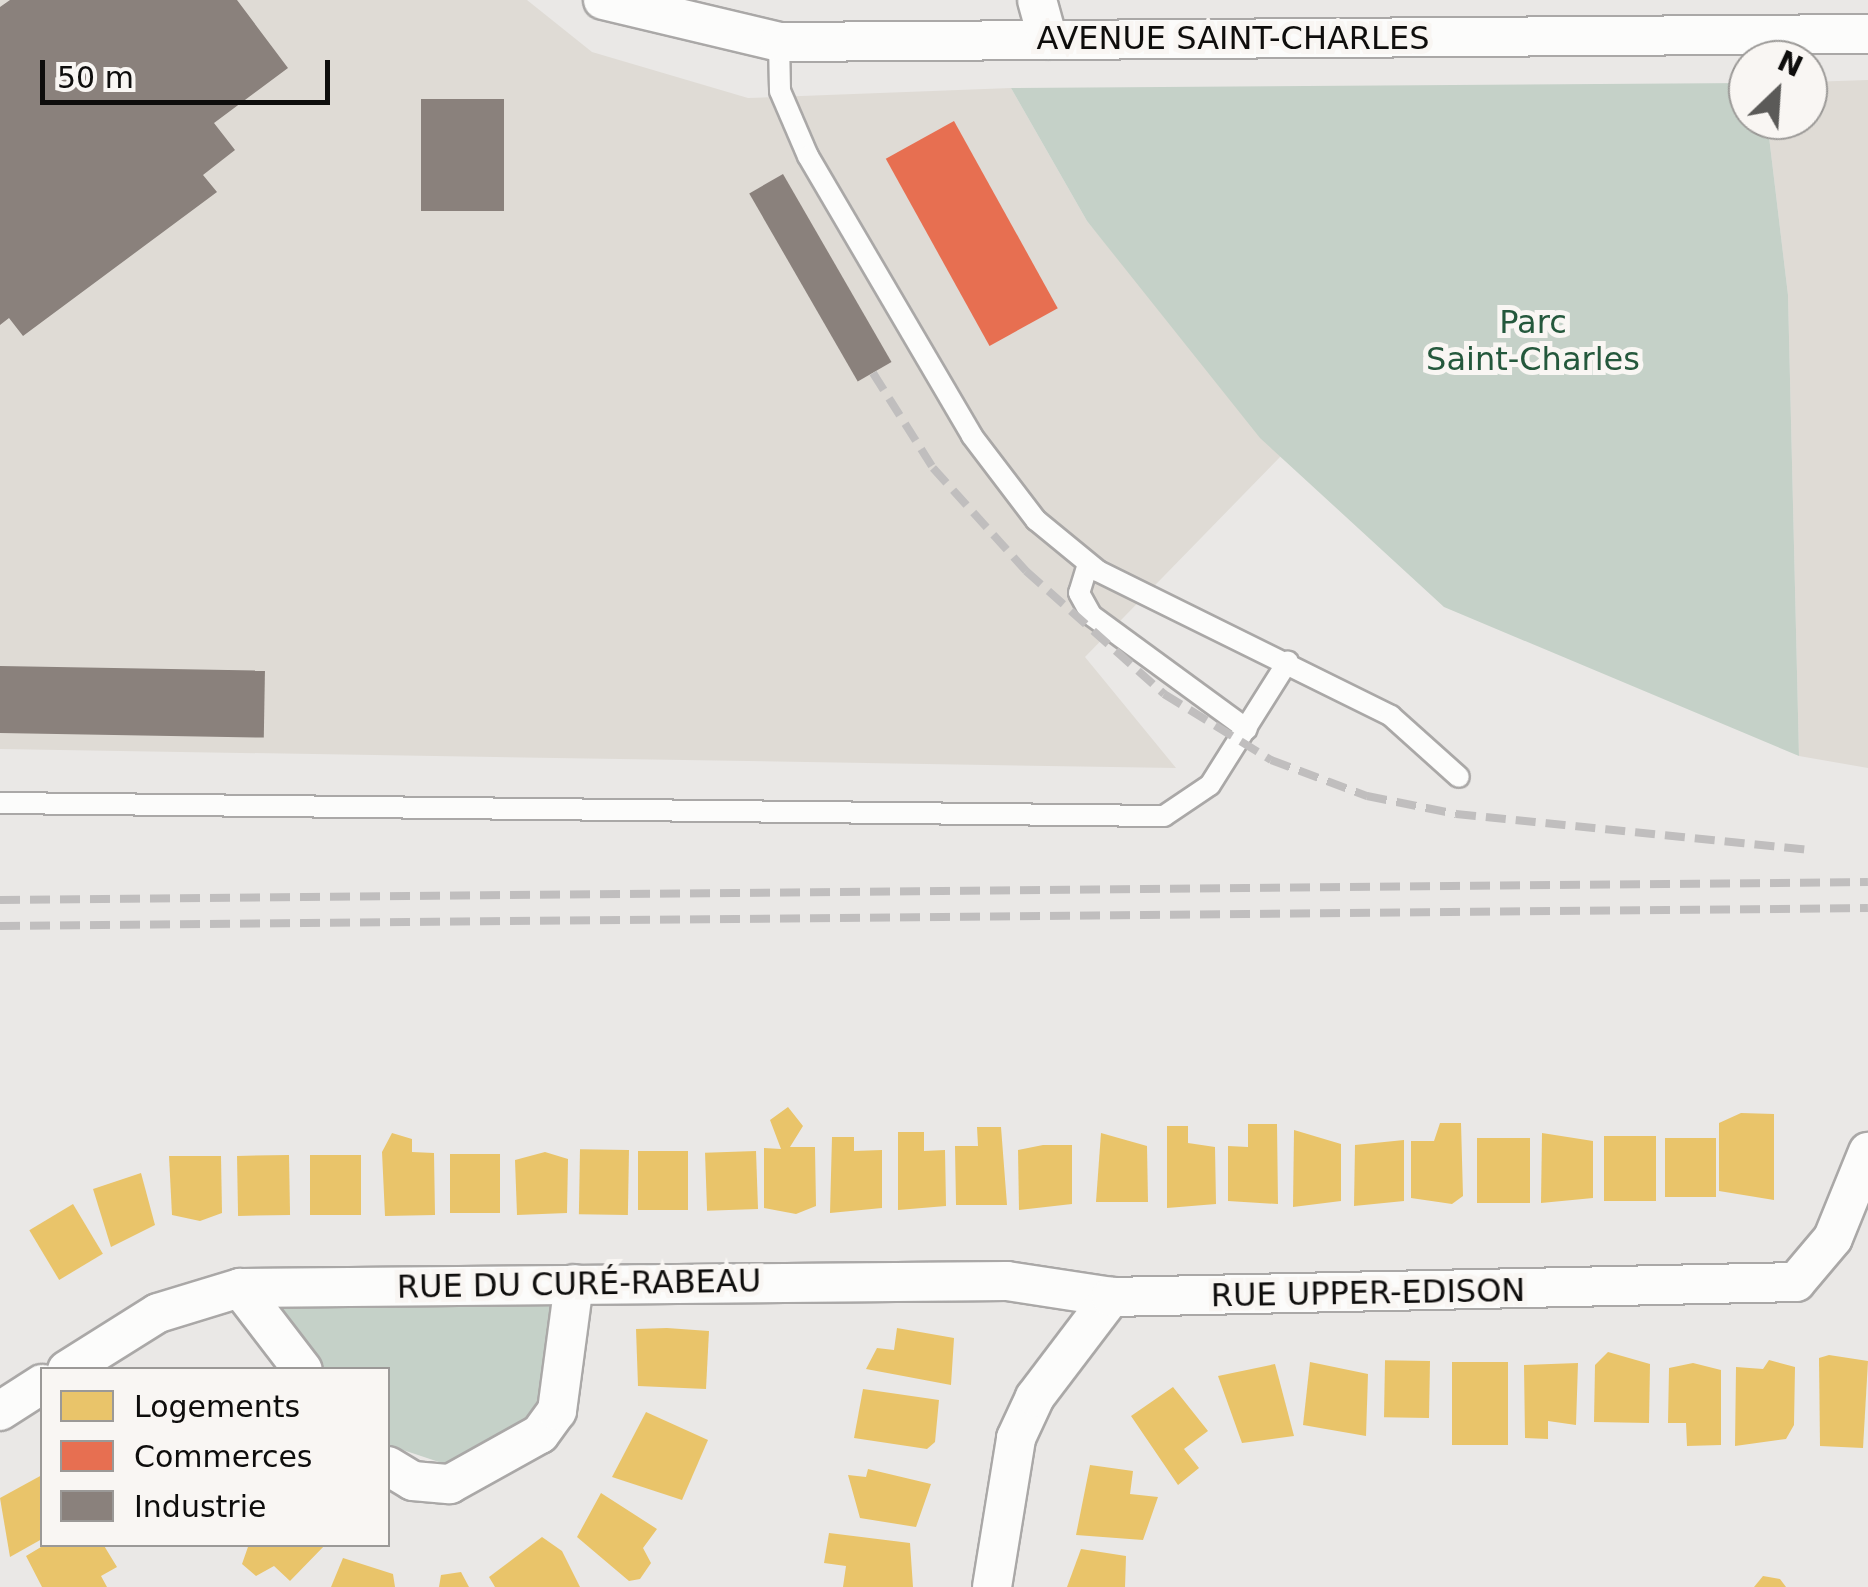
<!DOCTYPE html>
<meta charset="utf-8">
<style>
body{margin:0}
#map{position:relative;width:1868px;height:1587px;overflow:hidden;background:#eae8e6;font-family:"DejaVu Sans",sans-serif}
div>[style]{position:absolute}
.built>*{inset:0;background:#dfdbd5}
.green>*{inset:0;background:#c5d1c8}
.homes>*{inset:0;background:#e9c46a;transform-origin:0 0}
.shops>*{inset:0;background:#e76f51;transform-origin:0 0}
.industry>*{inset:0;background:#8a817c;transform-origin:0 0}
.roads{filter:drop-shadow(2px 0 #aaa8a7) drop-shadow(-2px 0 #aaa8a7) drop-shadow(0 2px #aaa8a7) drop-shadow(0 -2px #aaa8a7)}
.lane>*{height:20px;margin:-10px;padding:0 10px;transform-origin:10px;border-radius:10px;background:#fcfcfb}
.street>*{height:38px;margin:-19px;padding:0 19px;transform-origin:19px;border-radius:19px;background:#fcfcfb}
.rail>*{height:8px;margin-top:-4px;transform-origin:0;background:repeating-linear-gradient(90deg,#c0bebe 0 20px,transparent 0 30px)}
span{translate:-50% -50%;white-space:nowrap;text-align:center;line-height:1.15;-webkit-text-stroke:10px #f9f6f3;paint-order:stroke}
.street-label{font-size:32px;color:#0e0d0c}
.park-label{font-size:32px;color:#24583c}
.legend{position:absolute;left:40px;top:1367px;width:350px;height:180px;box-sizing:border-box;background:#f9f6f3;border:2px solid #9b9997;margin:0;padding:12px 18px;list-style:none;font-size:30px;color:#0e0d0c}
.legend li{display:flex;align-items:center;gap:20px;height:50px}
.legend b{width:50px;border:2px solid #9b9997}
.north{position:absolute;left:1728px;top:40px;width:100px;height:100px;box-sizing:border-box;background:#f9f6f3;border:2px solid #9b9997;border-radius:50%;rotate:25deg;font-size:28px;font-weight:700;line-height:40px;text-align:center;color:#0e0d0c}
.north::after{content:'';display:block;margin:auto;width:35px;height:45px;background:#5b5a58;clip-path:polygon(50% 0,100% 100%,50% 72%,0 100%)}
.scale{position:absolute;left:40px;top:60px;width:290px;height:45px;box-sizing:border-box;border:5px solid #0e0d0c;border-top:0;padding-left:12px;font-size:30px;line-height:35px;white-space:nowrap;color:#0e0d0c;-webkit-text-stroke:8px #f9f6f3;paint-order:stroke}
</style>
<div id="map">
<div class="built">
<div style="clip-path:polygon(0 0,527px 0,592px 52px,748px 98px,1011px 88px,1087px 221px,1281px 456px,1085px 657px,1176px 768px,0 749px)"></div>
<div style="clip-path:polygon(1868px 80px,1868px 768px,1799px 756px,1788px 295px,1767px 120px,1808px 120px,1808px 82px)"></div>
</div>
<div class="green">
<div style="clip-path:polygon(1748px 83px,1748px 120px,1767px 120px,1788px 295px,1799px 756px,1444px 607px,1260px 438px,1087px 221px,1011px 88px)"></div>
<div style="clip-path:polygon(562px 1293px,545px 1416px,454px 1467px,388px 1445px,388px 1370px,320px 1369px,263px 1297px)"></div>
</div>
<div class="homes">
<div style="clip-path:polygon(788px 1107px,803px 1126px,790px 1147px,815px 1147px,816px 1206px,796px 1214px,764px 1208px,764px 1148px,781px 1149px,770px 1120px)"></div>
<div style="clip-path:polygon(1741px 1113px,1774px 1114px,1774px 1200px,1719px 1191px,1719px 1123px)"></div>
<div style="clip-path:polygon(1440px 1123px,1461px 1123px,1463px 1196px,1452px 1204px,1411px 1198px,1411px 1141px,1434px 1141px)"></div>
<div style="clip-path:polygon(1248px 1124px,1277px 1124px,1278px 1204px,1228px 1201px,1228px 1146px,1248px 1147px)"></div>
<div style="clip-path:polygon(1167px 1126px,1188px 1126px,1188px 1143px,1215px 1147px,1216px 1204px,1167px 1208px)"></div>
<div style="clip-path:polygon(977px 1127px,1001px 1127px,1007px 1205px,956px 1205px,955px 1146px,978px 1146px)"></div>
<div style="clip-path:polygon(1294px 1130px,1341px 1144px,1341px 1201px,1293px 1207px)"></div>
<div style="clip-path:polygon(898px 1132px,924px 1132px,924px 1151px,945px 1150px,946px 1206px,898px 1210px)"></div>
<div style="clip-path:polygon(392px 1133px,412px 1139px,412px 1152px,434px 1153px,435px 1215px,385px 1216px,382px 1152px)"></div>
<div style="clip-path:polygon(1101px 1133px,1147px 1146px,1148px 1202px,1096px 1202px)"></div>
<div style="clip-path:polygon(1542px 1133px,1593px 1141px,1593px 1198px,1541px 1203px)"></div>
<div style="left:1656px;top:1136px;width:65px;height:52px;rotate:90deg"></div>
<div style="clip-path:polygon(832px 1137px,854px 1137px,854px 1151px,882px 1150px,882px 1208px,830px 1213px)"></div>
<div style="left:1477px;top:1138px;width:53px;height:65px"></div>
<div style="left:1665px;top:1138px;width:51px;height:59px"></div>
<div style="clip-path:polygon(1404px 1140px,1404px 1201px,1354px 1206px,1355px 1145px)"></div>
<div style="clip-path:polygon(1043px 1145px,1072px 1145px,1072px 1204px,1019px 1210px,1018px 1150px)"></div>
<div style="left:629px;top:1150px;width:65px;height:49px;rotate:91deg"></div>
<div style="left:638px;top:1151px;width:50px;height:59px"></div>
<div style="left:756px;top:1151px;width:58px;height:51px;rotate:88deg"></div>
<div style="clip-path:polygon(545px 1152px,568px 1159px,567px 1213px,517px 1215px,515px 1160px)"></div>
<div style="left:450px;top:1154px;width:50px;height:59px"></div>
<div style="left:289px;top:1155px;width:60px;height:52px;rotate:89deg"></div>
<div style="left:310px;top:1155px;width:51px;height:60px"></div>
<div style="clip-path:polygon(169px 1156px,221px 1156px,222px 1213px,200px 1221px,172px 1215px)"></div>
<div style="clip-path:polygon(141px 1173px,155px 1225px,111px 1247px,93px 1189px)"></div>
<div style="left:73px;top:1204px;width:58px;height:51px;rotate:59deg"></div>
<div style="clip-path:polygon(667px 1328px,709px 1331px,706px 1389px,638px 1386px,636px 1329px)"></div>
<div style="clip-path:polygon(897px 1328px,954px 1338px,951px 1385px,866px 1369px,877px 1348px,894px 1350px)"></div>
<div style="clip-path:polygon(1608px 1352px,1650px 1364px,1649px 1423px,1594px 1422px,1595px 1365px)"></div>
<div style="clip-path:polygon(1829px 1355px,1868px 1361px,1863px 1448px,1820px 1446px,1819px 1358px)"></div>
<div style="clip-path:polygon(1769px 1360px,1795px 1367px,1794px 1425px,1786px 1439px,1735px 1446px,1736px 1367px,1763px 1369px)"></div>
<div style="left:1430px;top:1361px;width:57px;height:45px;rotate:91deg"></div>
<div style="clip-path:polygon(1310px 1362px,1368px 1374px,1366px 1436px,1303px 1425px)"></div>
<div style="left:1452px;top:1362px;width:56px;height:83px"></div>
<div style="clip-path:polygon(1578px 1363px,1576px 1425px,1548px 1421px,1548px 1439px,1525px 1438px,1524px 1365px)"></div>
<div style="clip-path:polygon(1693px 1363px,1721px 1370px,1721px 1445px,1687px 1446px,1686px 1423px,1668px 1423px,1669px 1368px)"></div>
<div style="clip-path:polygon(1275px 1364px,1294px 1436px,1242px 1443px,1218px 1376px)"></div>
<div style="clip-path:polygon(1173px 1387px,1208px 1431px,1184px 1449px,1199px 1468px,1178px 1485px,1131px 1416px)"></div>
<div style="clip-path:polygon(863px 1389px,939px 1400px,935px 1442px,927px 1449px,854px 1438px)"></div>
<div style="clip-path:polygon(646px 1412px,708px 1440px,682px 1500px,612px 1477px)"></div>
<div style="clip-path:polygon(1090px 1465px,1133px 1471px,1130px 1494px,1158px 1497px,1143px 1540px,1076px 1535px)"></div>
<div style="clip-path:polygon(868px 1469px,931px 1484px,916px 1527px,860px 1518px,848px 1475px,866px 1477px)"></div>
<div style="clip-path:polygon(42px 1475px,42px 1539px,10px 1557px,0 1498px)"></div>
<div style="clip-path:polygon(601px 1493px,657px 1529px,643px 1548px,651px 1563px,640px 1579px,629px 1581px,577px 1537px)"></div>
<div style="clip-path:polygon(829px 1533px,910px 1543px,913px 1587px,843px 1587px,846px 1566px,824px 1563px)"></div>
<div style="clip-path:polygon(542px 1537px,562px 1551px,580px 1587px,495px 1587px,489px 1577px)"></div>
<div style="clip-path:polygon(46px 1544px,103px 1544px,117px 1567px,101px 1576px,107px 1587px,42px 1587px,26px 1556px)"></div>
<div style="clip-path:polygon(249px 1544px,326px 1544px,290px 1581px,274px 1566px,256px 1576px,242px 1564px)"></div>
<div style="clip-path:polygon(1081px 1549px,1126px 1556px,1125px 1587px,1067px 1587px)"></div>
<div style="clip-path:polygon(343px 1558px,393px 1574px,395px 1587px,331px 1587px)"></div>
<div style="clip-path:polygon(461px 1572px,469px 1587px,439px 1587px,441px 1575px)"></div>
<div style="clip-path:polygon(1763px 1576px,1780px 1579px,1786px 1587px,1754px 1587px)"></div>
</div>
<div class="shops">
<div style="left:954px;top:121px;width:214px;height:78px;rotate:61deg"></div>
</div>
<div class="industry">
<div style="clip-path:polygon(10px 0,237px 0,288px 68px,214px 123px,235px 150px,203px 175px,217px 192px,23px 336px,9px 318px,0 325px,0 7px)"></div>
<div style="left:421px;top:99px;width:83px;height:112px"></div>
<div style="left:783px;top:174px;width:217px;height:39px;rotate:60deg"></div>
<div style="left:0;top:666px;width:265px;height:67px;rotate:1deg"></div>
</div>
<div class="roads">
<div class="lane">
<div style="left:779px;top:42px;width:49px;rotate:88.8deg"></div>
<div style="left:780px;top:91px;width:71px;rotate:66.7deg"></div>
<div style="left:808px;top:156px;width:324px;rotate:59.6deg"></div>
<div style="left:972px;top:436px;width:106px;rotate:52.7deg"></div>
<div style="left:1036px;top:520px;width:80px;rotate:39.4deg"></div>
<div style="left:1098px;top:571px;width:327px;rotate:26.3deg"></div>
<div style="left:1391px;top:716px;width:91px;rotate:41.9deg"></div>
<div style="left:1088px;top:564px;width:30px;rotate:107deg"></div>
<div style="left:1079px;top:593px;width:25px;rotate:61deg"></div>
<div style="left:1091px;top:615px;width:193px;rotate:36.2deg"></div>
<div style="left:0;top:803px;width:1164px;rotate:0.64deg"></div>
<div style="left:1164px;top:816px;width:55px;rotate:-34deg"></div>
<div style="left:1210px;top:785px;width:146px;rotate:-57.8deg"></div>
</div>
<div class="street">
<div style="left:603px;top:0;width:181px;rotate:13.4deg"></div>
<div style="left:779px;top:42px;width:1089px;rotate:-0.42deg"></div>
<div style="left:1037px;top:0;width:41px;rotate:74.6deg"></div>
<div style="left:240px;top:1288px;width:103px;rotate:52.5deg"></div>
<div style="left:67px;top:1370px;width:107px;rotate:-32.1deg"></div>
<div style="left:158px;top:1313px;width:86px;rotate:-17deg"></div>
<div style="left:240px;top:1288px;width:767px;rotate:-0.52deg"></div>
<div style="left:1007px;top:1281px;width:105px;rotate:8.7deg"></div>
<div style="left:0;top:1411px;width:50px;rotate:-32.7deg"></div>
<div style="left:388px;top:1466px;width:29px;rotate:31deg"></div>
<div style="left:413px;top:1481px;width:37px;rotate:5deg"></div>
<div style="left:450px;top:1484px;width:103px;rotate:-29.1deg"></div>
<div style="left:540px;top:1434px;width:29px;rotate:-54deg"></div>
<div style="left:557px;top:1411px;width:128px;rotate:-82.4deg"></div>
<div style="left:992px;top:1587px;width:151px;rotate:-80.8deg"></div>
<div style="left:1016px;top:1438px;width:45px;rotate:-65.1deg"></div>
<div style="left:1035px;top:1397px;width:126px;rotate:-52.8deg"></div>
<div style="left:1111px;top:1297px;width:685px;rotate:-1.25deg"></div>
<div style="left:1796px;top:1282px;width:57px;rotate:-49.9deg"></div>
<div style="left:1833px;top:1238px;width:93px;rotate:-67.9deg"></div>
</div>
</div>
<div class="rail">
<div style="left:873px;top:373px;width:112px;rotate:57.7deg"></div>
<div style="left:933px;top:468px;width:139px;rotate:47.9deg"></div>
<div style="left:1026px;top:571px;width:185px;rotate:41.7deg"></div>
<div style="left:1164px;top:694px;width:126px;rotate:31.7deg"></div>
<div style="left:1271px;top:760px;width:103px;rotate:20.6deg"></div>
<div style="left:1367px;top:796px;width:91px;rotate:11.4deg"></div>
<div style="left:1456px;top:814px;width:356px;rotate:5.8deg"></div>
<div style="left:0;top:900px;width:1868px;rotate:-0.55deg"></div>
<div style="left:0;top:926px;width:1868px;rotate:-0.55deg"></div>
</div>
<div class="street-label">
<span style="left:1233px;top:38px">AVENUE SAINT-CHARLES</span>
<span style="left:579px;top:1284px;rotate:-1deg">RUE DU CURÉ-RABEAU</span>
<span style="left:1368px;top:1293px;rotate:-1deg">RUE UPPER-EDISON</span>
</div>
<div class="park-label">
<span style="left:1533px;top:341px">Parc<br>Saint-Charles</span>
</div>
<ul class="legend">
<li><b style="height:28px;background:#e9c46a"></b>Logements</li>
<li><b style="height:28px;background:#e76f51"></b>Commerces</li>
<li><b style="height:28px;background:#8a817c"></b>Industrie</li>
</ul>
<div class="north">N</div>
<div class="scale">50 m</div>
</div>
